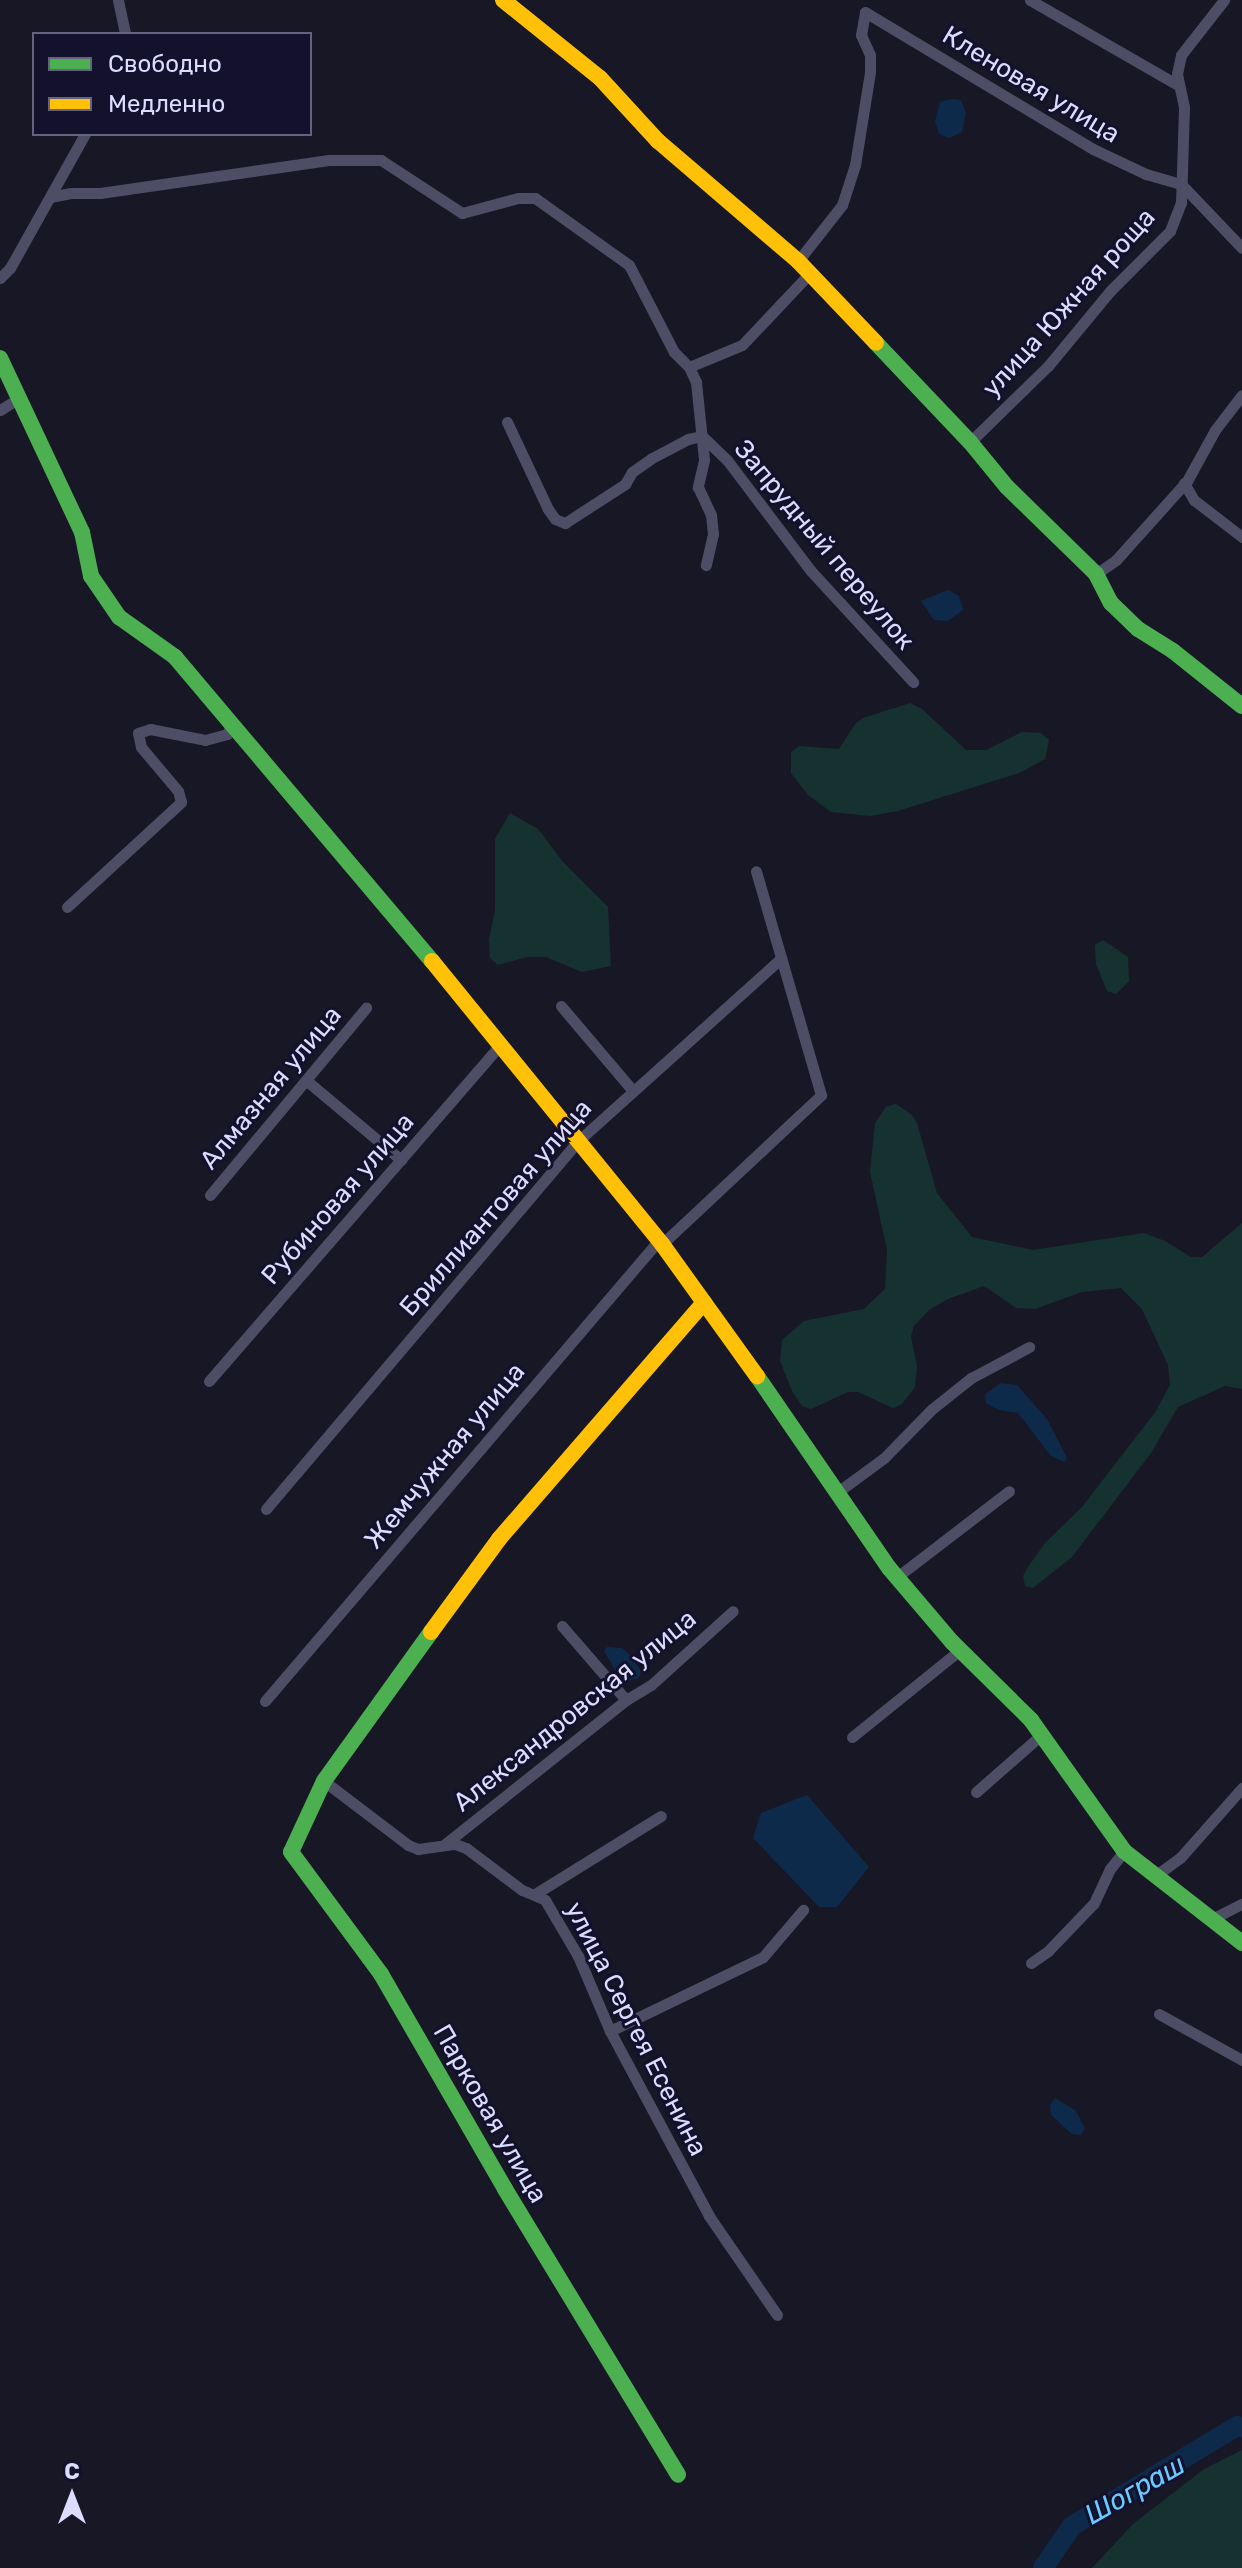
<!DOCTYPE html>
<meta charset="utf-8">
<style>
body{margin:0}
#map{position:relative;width:1242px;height:2568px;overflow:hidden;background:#181726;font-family:Rubik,sans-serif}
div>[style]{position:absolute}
.green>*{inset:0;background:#153230}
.water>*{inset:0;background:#0e2a4b}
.river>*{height:20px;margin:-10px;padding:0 10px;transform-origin:10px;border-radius:10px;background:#0e2a4b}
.street>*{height:11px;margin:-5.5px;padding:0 5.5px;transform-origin:5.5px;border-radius:5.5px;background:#4d4d66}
.fast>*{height:16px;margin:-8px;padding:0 8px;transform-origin:8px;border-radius:8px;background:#4caf50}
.slow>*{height:16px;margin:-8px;padding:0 8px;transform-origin:8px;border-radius:8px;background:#ffc107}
span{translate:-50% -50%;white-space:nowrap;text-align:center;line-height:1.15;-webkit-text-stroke:6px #13112c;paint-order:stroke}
.street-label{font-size:26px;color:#dcdcff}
.water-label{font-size:28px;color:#6acaff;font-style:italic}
.legend{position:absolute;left:32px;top:32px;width:280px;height:104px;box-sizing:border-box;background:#13112c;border:2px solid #636280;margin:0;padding:10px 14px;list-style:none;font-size:24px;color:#dcdcff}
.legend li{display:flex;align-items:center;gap:16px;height:40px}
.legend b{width:40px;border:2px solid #636280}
.north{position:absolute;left:32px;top:2456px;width:80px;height:80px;-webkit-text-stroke:6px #13112c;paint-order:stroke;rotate:0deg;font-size:22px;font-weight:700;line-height:32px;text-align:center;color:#dcdcff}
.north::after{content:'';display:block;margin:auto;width:28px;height:36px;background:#dcdcff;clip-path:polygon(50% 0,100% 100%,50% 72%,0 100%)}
</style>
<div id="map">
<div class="green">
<div style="clip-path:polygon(910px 703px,922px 709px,966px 750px,986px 750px,1022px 732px,1041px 733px,1049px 740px,1045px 759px,1019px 773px,898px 811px,870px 816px,831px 812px,808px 795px,791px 773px,791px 752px,799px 746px,839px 749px,855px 724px,863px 718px)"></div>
<div style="clip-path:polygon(510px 813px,538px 829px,563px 862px,608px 907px,611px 966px,582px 972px,546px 957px,527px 957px,498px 965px,490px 958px,489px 939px,495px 910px,495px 839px)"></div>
<div style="clip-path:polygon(1103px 940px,1128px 957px,1129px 981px,1116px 994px,1107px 991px,1096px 964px,1095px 945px)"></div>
<div style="clip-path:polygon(896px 1104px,912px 1115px,917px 1123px,937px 1193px,972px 1237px,1033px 1250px,1144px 1233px,1165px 1241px,1191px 1257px,1202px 1257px,1242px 1223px,1242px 1389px,1225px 1386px,1178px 1407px,1151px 1453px,1072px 1557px,1033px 1588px,1025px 1586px,1023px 1576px,1028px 1567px,1045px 1543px,1082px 1507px,1156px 1411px,1170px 1385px,1168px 1365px,1142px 1309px,1121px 1288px,1082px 1292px,1035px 1309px,1016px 1308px,984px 1286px,948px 1299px,929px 1310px,914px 1326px,911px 1336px,917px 1367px,915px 1387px,902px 1404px,893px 1408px,858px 1392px,848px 1392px,811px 1409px,802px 1406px,792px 1391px,780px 1361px,782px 1340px,804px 1321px,864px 1309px,885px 1289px,887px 1250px,870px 1172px,875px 1123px,886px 1107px)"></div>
<div style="clip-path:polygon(1242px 2450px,1242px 2568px,1092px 2568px,1133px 2524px,1204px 2469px)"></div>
</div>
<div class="water">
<div style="clip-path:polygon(951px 99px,961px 100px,966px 113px,962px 132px,949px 138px,939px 134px,935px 121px,940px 102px)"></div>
<div style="clip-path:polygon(948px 590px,959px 596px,963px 610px,948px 621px,934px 620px,921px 601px)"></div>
<div style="clip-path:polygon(1001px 1383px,1017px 1385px,1047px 1419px,1067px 1458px,1064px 1462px,1051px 1456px,1018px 1413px,999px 1410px,986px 1403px,985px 1394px)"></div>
<div style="clip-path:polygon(607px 1647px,622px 1648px,630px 1655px,641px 1671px,639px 1678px,627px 1681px,618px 1675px,604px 1651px)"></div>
<div style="clip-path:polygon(807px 1795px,869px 1867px,837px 1907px,819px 1907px,753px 1838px,761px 1813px)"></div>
<div style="clip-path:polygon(1055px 2098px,1076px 2111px,1085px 2129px,1081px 2135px,1072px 2134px,1051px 2115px,1050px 2105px)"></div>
</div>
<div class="river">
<div style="left:1043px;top:2568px;width:51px;rotate:-55.4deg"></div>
<div style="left:1072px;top:2526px;width:193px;rotate:-31.2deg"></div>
<div style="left:1237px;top:2426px;width:5px;rotate:11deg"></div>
</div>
<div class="street">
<div style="left:118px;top:0;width:35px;rotate:78deg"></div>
<div style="left:1030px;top:0;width:171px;rotate:29.9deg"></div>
<div style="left:1181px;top:184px;width:88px;rotate:46.4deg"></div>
<div style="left:50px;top:197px;width:21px;rotate:-11deg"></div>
<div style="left:71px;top:193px;width:29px"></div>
<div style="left:100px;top:193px;width:231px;rotate:-8.2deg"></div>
<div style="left:329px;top:160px;width:52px"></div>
<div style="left:381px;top:160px;width:97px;rotate:33.2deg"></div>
<div style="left:462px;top:213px;width:58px;rotate:-15deg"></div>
<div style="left:518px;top:198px;width:17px"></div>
<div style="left:535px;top:198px;width:115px;rotate:35.5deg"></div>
<div style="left:629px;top:265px;width:98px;rotate:62.7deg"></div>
<div style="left:674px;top:352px;width:21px;rotate:45deg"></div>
<div style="left:689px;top:367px;width:57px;rotate:-22.5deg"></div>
<div style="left:742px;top:345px;width:99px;rotate:-46.6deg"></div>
<div style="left:798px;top:261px;width:71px;rotate:-51.8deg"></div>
<div style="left:842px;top:205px;width:42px;rotate:-72deg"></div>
<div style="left:855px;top:165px;width:94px;rotate:-80.8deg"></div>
<div style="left:870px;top:72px;width:17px;rotate:-90deg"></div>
<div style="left:870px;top:55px;width:22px;rotate:-114deg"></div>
<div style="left:861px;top:35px;width:23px;rotate:-80deg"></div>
<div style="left:865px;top:12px;width:266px;rotate:31deg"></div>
<div style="left:1093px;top:149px;width:59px;rotate:25.3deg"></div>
<div style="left:1146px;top:174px;width:36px;rotate:16deg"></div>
<div style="left:0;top:278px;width:14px;rotate:-45deg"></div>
<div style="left:10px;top:268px;width:154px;rotate:-60.8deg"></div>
<div style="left:689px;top:367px;width:17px;rotate:65deg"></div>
<div style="left:696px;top:382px;width:78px;rotate:84.1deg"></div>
<div style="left:704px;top:460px;width:28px;rotate:103deg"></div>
<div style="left:698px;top:487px;width:31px;rotate:65deg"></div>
<div style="left:711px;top:515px;width:19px;rotate:84deg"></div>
<div style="left:713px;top:534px;width:32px;rotate:103deg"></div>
<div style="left:0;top:410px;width:22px;rotate:-32deg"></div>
<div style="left:507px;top:422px;width:96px;rotate:64.8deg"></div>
<div style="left:548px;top:509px;width:12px;rotate:55deg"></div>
<div style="left:555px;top:519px;width:11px;rotate:22deg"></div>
<div style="left:565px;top:523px;width:72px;rotate:-33deg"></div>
<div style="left:625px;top:484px;width:14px;rotate:-60deg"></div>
<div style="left:632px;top:472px;width:24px;rotate:-35deg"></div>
<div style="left:652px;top:458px;width:41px;rotate:-27.8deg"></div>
<div style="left:688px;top:439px;width:14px;rotate:-12deg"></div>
<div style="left:702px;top:436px;width:35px;rotate:44deg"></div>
<div style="left:727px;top:460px;width:139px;rotate:52.9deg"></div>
<div style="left:811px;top:571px;width:151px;rotate:47.4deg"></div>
<div style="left:970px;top:442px;width:109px;rotate:-44.3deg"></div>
<div style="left:1048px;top:366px;width:97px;rotate:-50.4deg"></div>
<div style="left:1110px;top:291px;width:85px;rotate:-45deg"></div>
<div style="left:1170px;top:231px;width:30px;rotate:-69deg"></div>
<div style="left:1181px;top:203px;width:96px;rotate:-88.2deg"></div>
<div style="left:1184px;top:107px;width:34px;rotate:-102deg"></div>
<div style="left:1177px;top:74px;width:19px;rotate:-78deg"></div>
<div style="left:1181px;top:55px;width:70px;rotate:-52deg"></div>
<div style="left:1184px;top:483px;width:20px;rotate:60deg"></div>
<div style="left:1194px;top:500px;width:61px;rotate:37.6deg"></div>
<div style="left:1096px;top:574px;width:24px;rotate:-35deg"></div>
<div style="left:1116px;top:560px;width:106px;rotate:-48.1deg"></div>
<div style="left:1187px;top:481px;width:58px;rotate:-61.2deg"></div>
<div style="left:1215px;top:430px;width:44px;rotate:-52.4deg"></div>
<div style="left:67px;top:907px;width:155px;rotate:-42.6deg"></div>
<div style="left:181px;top:802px;width:11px;rotate:-105deg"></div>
<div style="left:178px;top:791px;width:57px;rotate:-130.1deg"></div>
<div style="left:141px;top:747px;width:14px;rotate:-102deg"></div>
<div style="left:138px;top:733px;width:13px;rotate:-18deg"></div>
<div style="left:150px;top:729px;width:56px;rotate:11.3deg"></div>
<div style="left:205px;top:740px;width:23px;rotate:-15deg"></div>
<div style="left:227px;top:734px;width:11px;rotate:-63deg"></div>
<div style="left:561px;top:1006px;width:111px;rotate:49.7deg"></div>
<div style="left:307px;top:1081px;width:123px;rotate:40deg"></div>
<div style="left:210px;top:1195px;width:244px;rotate:-50.2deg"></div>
<div style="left:662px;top:1244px;width:218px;rotate:-43.1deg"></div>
<div style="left:821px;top:1095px;width:233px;rotate:-106.2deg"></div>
<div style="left:209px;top:1381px;width:444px;rotate:-49.1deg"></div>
<div style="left:839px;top:1491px;width:56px;rotate:-36.3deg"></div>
<div style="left:884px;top:1458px;width:69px;rotate:-45.6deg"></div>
<div style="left:932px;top:1409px;width:50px;rotate:-38.5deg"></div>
<div style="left:971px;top:1378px;width:66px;rotate:-28.1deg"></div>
<div style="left:266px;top:1509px;width:481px;rotate:-49.7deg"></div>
<div style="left:577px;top:1142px;width:275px;rotate:-42deg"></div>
<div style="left:897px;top:1577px;width:141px;rotate:-37.5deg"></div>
<div style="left:562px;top:1626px;width:98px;rotate:49.1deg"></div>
<div style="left:265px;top:1701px;width:606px;rotate:-49.48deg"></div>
<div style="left:852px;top:1737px;width:139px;rotate:-38.9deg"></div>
<div style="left:324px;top:1781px;width:106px;rotate:37.3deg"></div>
<div style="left:408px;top:1845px;width:11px;rotate:22deg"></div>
<div style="left:418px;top:1849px;width:37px;rotate:-8deg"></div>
<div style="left:455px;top:1844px;width:12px;rotate:20deg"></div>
<div style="left:466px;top:1848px;width:70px;rotate:36.9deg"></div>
<div style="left:522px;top:1890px;width:25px;rotate:23deg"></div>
<div style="left:545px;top:1900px;width:65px;rotate:59.5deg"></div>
<div style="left:578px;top:1956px;width:82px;rotate:66.9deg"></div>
<div style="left:610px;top:2031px;width:210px;rotate:61.8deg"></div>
<div style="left:709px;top:2216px;width:120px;rotate:55.5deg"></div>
<div style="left:976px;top:1792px;width:86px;rotate:-41.2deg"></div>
<div style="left:445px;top:1844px;width:231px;rotate:-38.5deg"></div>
<div style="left:626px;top:1700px;width:29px;rotate:-31deg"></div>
<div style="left:651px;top:1685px;width:110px;rotate:-42.1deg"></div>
<div style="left:1155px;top:1876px;width:31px;rotate:-36deg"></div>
<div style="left:1180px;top:1858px;width:94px;rotate:-48.5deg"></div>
<div style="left:535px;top:1894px;width:148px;rotate:-31.8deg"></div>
<div style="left:1210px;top:1920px;width:36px;rotate:-27deg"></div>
<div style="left:1031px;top:1963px;width:21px;rotate:-35deg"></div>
<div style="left:1048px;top:1951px;width:66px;rotate:-46.2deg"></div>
<div style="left:1094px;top:1903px;width:38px;rotate:-65deg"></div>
<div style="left:1110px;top:1869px;width:23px;rotate:-52deg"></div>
<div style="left:1159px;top:2014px;width:95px;rotate:29deg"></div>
<div style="left:610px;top:2031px;width:170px;rotate:-25.8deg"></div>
<div style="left:763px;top:1957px;width:62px;rotate:-49.6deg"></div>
</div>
<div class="fast">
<div style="left:876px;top:343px;width:137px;rotate:46.5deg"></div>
<div style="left:970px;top:442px;width:58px;rotate:50.6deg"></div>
<div style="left:1007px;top:487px;width:124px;rotate:44.3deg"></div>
<div style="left:1096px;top:574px;width:33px;rotate:63deg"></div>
<div style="left:1111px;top:603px;width:37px;rotate:44deg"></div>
<div style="left:1138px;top:629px;width:41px;rotate:32.2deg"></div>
<div style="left:1173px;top:651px;width:88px;rotate:38.6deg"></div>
<div style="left:0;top:358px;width:192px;rotate:64.8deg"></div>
<div style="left:82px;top:532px;width:45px;rotate:78.4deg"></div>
<div style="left:91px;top:576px;width:50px;rotate:55.7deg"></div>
<div style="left:119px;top:617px;width:69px;rotate:35.5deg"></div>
<div style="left:175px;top:657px;width:398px;rotate:49.8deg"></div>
<div style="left:757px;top:1376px;width:233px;rotate:55.5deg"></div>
<div style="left:889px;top:1568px;width:97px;rotate:49.6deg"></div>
<div style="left:952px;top:1642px;width:111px;rotate:44.6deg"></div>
<div style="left:1031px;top:1720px;width:161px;rotate:54.6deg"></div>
<div style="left:1124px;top:1851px;width:150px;rotate:37.9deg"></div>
<div style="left:431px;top:1632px;width:183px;rotate:125.7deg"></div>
<div style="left:324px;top:1781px;width:78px;rotate:114.9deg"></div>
<div style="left:291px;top:1852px;width:152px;rotate:53.6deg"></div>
<div style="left:381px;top:1974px;width:248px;rotate:60deg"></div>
<div style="left:505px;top:2189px;width:334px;rotate:58.8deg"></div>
</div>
<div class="slow">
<div style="left:503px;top:0;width:124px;rotate:38.8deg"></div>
<div style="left:600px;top:78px;width:86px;rotate:47.4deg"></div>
<div style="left:658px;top:141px;width:184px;rotate:40.6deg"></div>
<div style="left:798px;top:261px;width:113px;rotate:46.4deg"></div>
<div style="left:432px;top:961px;width:365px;rotate:50.9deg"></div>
<div style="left:662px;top:1244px;width:163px;rotate:54.3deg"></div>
<div style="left:431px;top:1632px;width:115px;rotate:-53.8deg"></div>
<div style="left:499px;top:1539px;width:313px;rotate:-49.1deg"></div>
</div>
<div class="street-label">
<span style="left:1031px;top:85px;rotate:31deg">Кленовая улица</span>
<span style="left:1069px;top:303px;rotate:-48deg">улица Южная роща</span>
<span style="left:824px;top:545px;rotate:50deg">Запрудный переулок</span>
<span style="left:271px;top:1088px;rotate:-50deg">Алмазная улица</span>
<span style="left:338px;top:1199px;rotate:-49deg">Рубиновая улица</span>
<span style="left:496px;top:1208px;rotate:-49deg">Бриллиантовая улица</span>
<span style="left:445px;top:1456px;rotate:-50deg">Жемчужная улица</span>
<span style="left:575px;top:1711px;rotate:-39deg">Александровская улица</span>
<span style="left:636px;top:2029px;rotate:63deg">улица Сергея Есенина</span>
<span style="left:490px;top:2114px;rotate:60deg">Парковая улица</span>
</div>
<div class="water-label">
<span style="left:1135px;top:2490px;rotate:-30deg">Шограш</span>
</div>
<ul class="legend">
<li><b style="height:10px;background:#4caf50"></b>Свободно</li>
<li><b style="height:10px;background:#ffc107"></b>Медленно</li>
</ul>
<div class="north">С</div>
</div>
